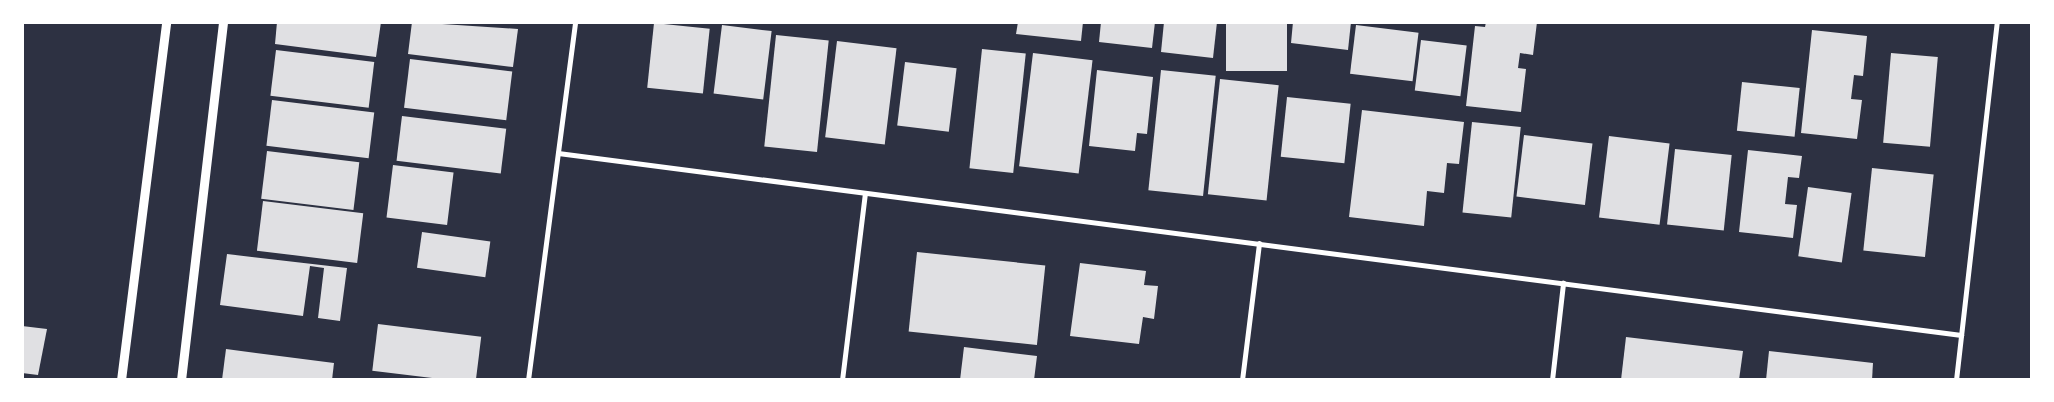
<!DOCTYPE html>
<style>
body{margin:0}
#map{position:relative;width:2054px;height:402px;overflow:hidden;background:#2d3142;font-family:"DejaVu Sans",sans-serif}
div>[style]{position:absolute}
.building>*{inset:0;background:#e0e0e3;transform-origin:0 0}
.minor>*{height:5px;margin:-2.5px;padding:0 2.5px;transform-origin:2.5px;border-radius:2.5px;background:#fff}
.tertiary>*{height:9px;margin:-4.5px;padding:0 4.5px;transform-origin:4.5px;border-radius:4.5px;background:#fff}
span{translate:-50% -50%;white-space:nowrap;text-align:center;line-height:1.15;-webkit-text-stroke:5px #fff;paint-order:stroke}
.frame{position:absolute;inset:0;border:24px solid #fff;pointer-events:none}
</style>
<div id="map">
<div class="building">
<div style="clip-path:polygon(277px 22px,381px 22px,376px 57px,275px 44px)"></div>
<div style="clip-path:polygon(412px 22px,518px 29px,513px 67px,408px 54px)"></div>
<div style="clip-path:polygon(1018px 22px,1083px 22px,1081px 41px,1016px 34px)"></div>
<div style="clip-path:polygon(1101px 22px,1155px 22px,1152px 48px,1099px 42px)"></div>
<div style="clip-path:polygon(1164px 22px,1217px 22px,1213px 58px,1161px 52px)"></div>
<div style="left:1226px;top:22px;width:61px;height:49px"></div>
<div style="clip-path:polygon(1293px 22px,1351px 22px,1348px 50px,1291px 43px)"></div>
<div style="clip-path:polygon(1486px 22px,1537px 22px,1533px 55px,1520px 53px,1518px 68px,1526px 69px,1521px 112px,1466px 106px,1475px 26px,1485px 27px)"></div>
<div style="left:654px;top:23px;width:56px;height:65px;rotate:6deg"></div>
<div style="left:722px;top:25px;width:50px;height:69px;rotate:7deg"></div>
<div style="left:1356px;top:25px;width:63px;height:49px;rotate:7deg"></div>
<div style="clip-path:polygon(1812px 30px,1867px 36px,1863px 76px,1854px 75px,1851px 99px,1862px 100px,1857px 139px,1801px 133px)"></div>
<div style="left:776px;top:35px;width:53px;height:112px;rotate:6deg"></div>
<div style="left:1421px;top:40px;width:46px;height:51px;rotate:7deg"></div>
<div style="left:837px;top:41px;width:60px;height:97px;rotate:7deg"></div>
<div style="left:982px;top:49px;width:44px;height:120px;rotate:6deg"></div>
<div style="left:276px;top:50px;width:99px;height:46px;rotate:7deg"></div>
<div style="left:1033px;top:53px;width:60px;height:114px;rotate:7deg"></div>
<div style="left:1891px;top:53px;width:47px;height:90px;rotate:5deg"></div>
<div style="left:410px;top:59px;width:103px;height:49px;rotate:7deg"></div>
<div style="left:905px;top:62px;width:52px;height:64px;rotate:7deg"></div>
<div style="clip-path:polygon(1097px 70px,1153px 77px,1147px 134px,1137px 133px,1135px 151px,1089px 146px)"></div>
<div style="left:1161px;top:70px;width:55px;height:121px;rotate:6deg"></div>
<div style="left:1220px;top:79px;width:59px;height:116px;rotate:6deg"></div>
<div style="left:1742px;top:82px;width:58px;height:49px;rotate:6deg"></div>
<div style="left:1287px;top:97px;width:64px;height:60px;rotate:6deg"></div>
<div style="left:272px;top:100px;width:103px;height:46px;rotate:7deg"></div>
<div style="clip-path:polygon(1362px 110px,1464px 122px,1459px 164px,1447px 163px,1444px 193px,1427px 191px,1424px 226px,1349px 217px)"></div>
<div style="left:402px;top:116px;width:105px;height:45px;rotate:7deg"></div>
<div style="left:1472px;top:122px;width:49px;height:91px;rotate:6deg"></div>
<div style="left:1524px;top:135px;width:69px;height:62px;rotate:7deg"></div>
<div style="left:1609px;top:136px;width:61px;height:82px;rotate:7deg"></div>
<div style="left:1675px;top:149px;width:57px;height:76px;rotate:6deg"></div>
<div style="clip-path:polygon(1748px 150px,1802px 156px,1799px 178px,1788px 177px,1785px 204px,1797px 205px,1793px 238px,1739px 232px)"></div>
<div style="left:267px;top:151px;width:93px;height:48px;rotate:7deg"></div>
<div style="left:393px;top:165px;width:61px;height:53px;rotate:7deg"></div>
<div style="left:1872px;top:168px;width:62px;height:83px;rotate:6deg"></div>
<div style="left:1808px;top:187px;width:44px;height:70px;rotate:8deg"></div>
<div style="left:263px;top:201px;width:101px;height:50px;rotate:7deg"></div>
<div style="left:422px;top:232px;width:69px;height:36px;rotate:8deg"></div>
<div style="left:917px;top:252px;width:129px;height:80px;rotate:6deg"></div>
<div style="clip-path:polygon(227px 254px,347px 268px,340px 321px,318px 318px,324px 268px,310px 266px,303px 316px,220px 305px)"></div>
<div style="clip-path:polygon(1080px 263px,1146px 271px,1144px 285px,1158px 286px,1154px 319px,1143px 317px,1139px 344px,1070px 336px)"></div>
<div style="left:378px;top:324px;width:104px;height:47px;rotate:7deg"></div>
<div style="clip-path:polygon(22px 326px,47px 329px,38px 375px,22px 373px)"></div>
<div style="clip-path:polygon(1626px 337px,1743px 351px,1739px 380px,1621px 380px)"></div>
<div style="clip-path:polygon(964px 347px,1037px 356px,1034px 380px,960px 380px)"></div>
<div style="clip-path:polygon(226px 349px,334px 363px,332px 380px,222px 380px)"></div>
<div style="clip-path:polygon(1769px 351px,1873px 363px,1872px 380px,1766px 380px)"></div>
</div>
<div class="minor">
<div style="left:558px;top:153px;width:1415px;rotate:7.39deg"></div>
<div style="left:528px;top:380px;width:361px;rotate:-82.5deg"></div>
<div style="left:842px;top:380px;width:188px;rotate:-83deg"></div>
<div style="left:1242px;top:380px;width:138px;rotate:-82.9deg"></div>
<div style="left:1552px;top:380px;width:98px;rotate:-83.5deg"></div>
<div style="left:1956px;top:380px;width:360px;rotate:-83.5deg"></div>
</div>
<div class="tertiary">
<div style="left:121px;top:380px;width:361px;rotate:-82.8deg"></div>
<div style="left:181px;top:380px;width:360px;rotate:-83.3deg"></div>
</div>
<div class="frame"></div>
</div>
